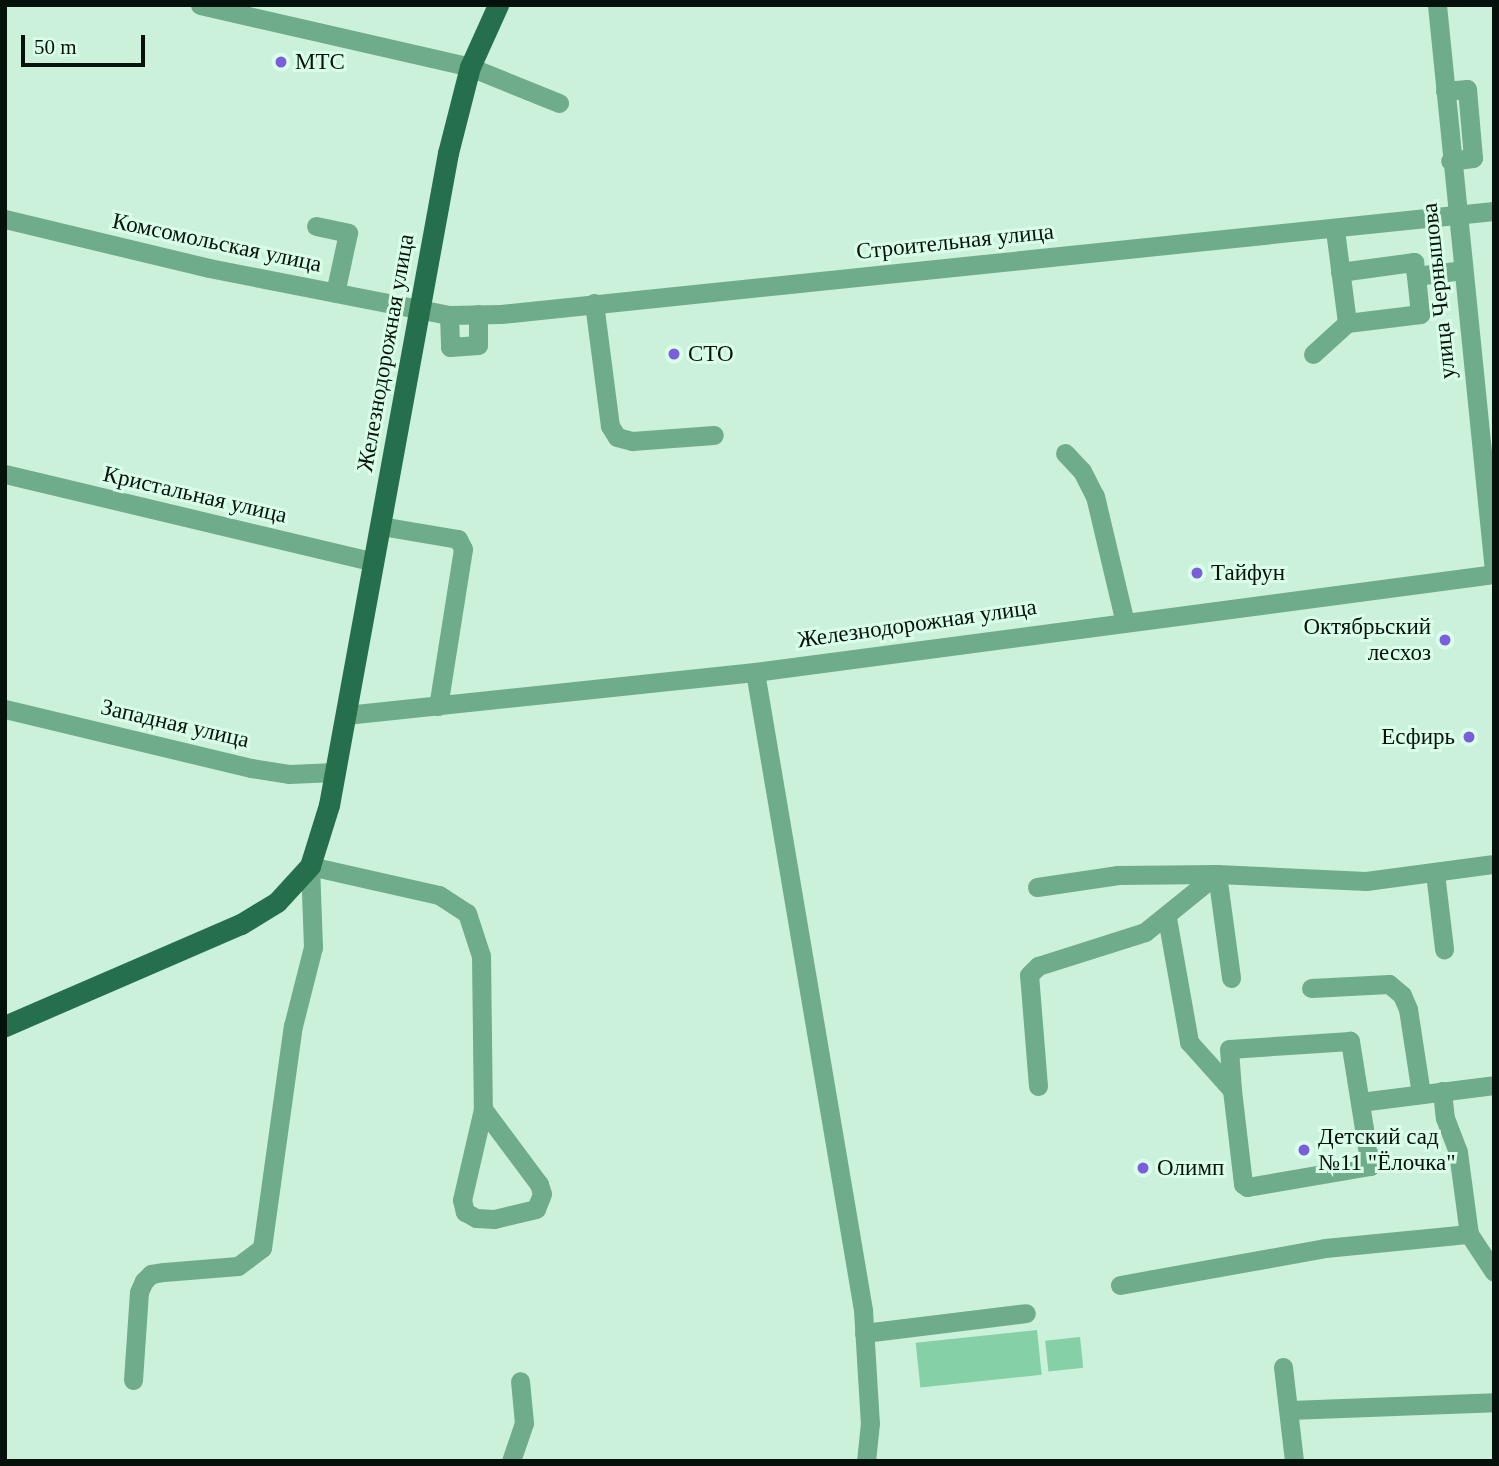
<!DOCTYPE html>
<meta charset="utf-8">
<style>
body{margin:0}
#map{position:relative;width:1499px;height:1466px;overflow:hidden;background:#ccf1db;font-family:"Times New Roman",serif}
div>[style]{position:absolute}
.green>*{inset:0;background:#85d0a7;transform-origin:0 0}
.minor>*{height:19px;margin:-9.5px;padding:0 9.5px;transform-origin:9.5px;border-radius:9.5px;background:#6fac8b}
.major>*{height:21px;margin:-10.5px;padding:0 10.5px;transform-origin:10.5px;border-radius:10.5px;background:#266f4d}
.dots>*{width:19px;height:19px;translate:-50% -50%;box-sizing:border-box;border:4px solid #d9ffe8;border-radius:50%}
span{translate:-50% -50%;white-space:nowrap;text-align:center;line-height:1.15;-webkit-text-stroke:6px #d9ffe8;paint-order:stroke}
.poi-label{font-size:23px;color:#05120b}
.left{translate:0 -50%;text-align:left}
.right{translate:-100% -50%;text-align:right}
.street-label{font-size:23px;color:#05120b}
.frame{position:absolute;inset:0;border:7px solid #05120b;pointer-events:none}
.scale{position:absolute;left:21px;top:35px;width:124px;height:32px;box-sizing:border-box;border:4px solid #05120b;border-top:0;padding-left:9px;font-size:21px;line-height:24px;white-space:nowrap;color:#05120b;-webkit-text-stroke:5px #d9ffe8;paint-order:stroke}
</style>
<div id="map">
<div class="green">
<div style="left:1037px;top:1330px;width:45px;height:122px;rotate:84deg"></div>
<div style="left:1080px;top:1337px;width:31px;height:35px;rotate:84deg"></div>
</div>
<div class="minor">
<div style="left:200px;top:5px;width:277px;rotate:12.9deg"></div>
<div style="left:470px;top:67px;width:96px;rotate:22deg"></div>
<div style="left:1437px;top:5px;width:569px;rotate:84.25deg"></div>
<div style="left:1445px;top:91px;width:22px;rotate:-5deg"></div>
<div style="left:1467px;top:89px;width:69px;rotate:85deg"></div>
<div style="left:1473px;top:158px;width:23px;rotate:173deg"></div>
<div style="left:5px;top:219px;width:210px;rotate:13.5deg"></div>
<div style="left:209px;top:268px;width:245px;rotate:11.1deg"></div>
<div style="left:449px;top:315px;width:52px;rotate:-1.1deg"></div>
<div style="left:501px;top:314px;width:998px;rotate:-5.92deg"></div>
<div style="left:316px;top:226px;width:33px;rotate:12deg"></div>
<div style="left:348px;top:233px;width:61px;rotate:102.2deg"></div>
<div style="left:1335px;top:230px;width:94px;rotate:82.6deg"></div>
<div style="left:1347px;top:323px;width:74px;rotate:-7deg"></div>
<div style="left:1420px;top:314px;width:38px;rotate:-96deg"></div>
<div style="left:1416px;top:276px;width:46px;rotate:-7.4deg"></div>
<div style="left:1340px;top:272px;width:75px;rotate:-7.7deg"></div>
<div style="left:1414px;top:262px;width:14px;rotate:82deg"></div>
<div style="left:594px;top:303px;width:124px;rotate:82.6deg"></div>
<div style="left:610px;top:426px;width:13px;rotate:58deg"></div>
<div style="left:617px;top:437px;width:16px;rotate:15deg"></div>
<div style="left:632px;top:441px;width:82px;rotate:-4.2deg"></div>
<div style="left:449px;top:315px;width:32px;rotate:88deg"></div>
<div style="left:450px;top:347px;width:28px;rotate:-4deg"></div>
<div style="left:478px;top:345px;width:31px;rotate:-90deg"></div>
<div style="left:1313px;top:354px;width:46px;rotate:-42.4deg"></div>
<div style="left:1065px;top:453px;width:25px;rotate:47deg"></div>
<div style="left:1082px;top:471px;width:28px;rotate:63deg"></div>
<div style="left:1095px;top:496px;width:130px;rotate:76.7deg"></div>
<div style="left:5px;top:474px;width:379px;rotate:13.4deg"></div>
<div style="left:381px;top:526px;width:78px;rotate:9.6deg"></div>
<div style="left:458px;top:539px;width:11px;rotate:63deg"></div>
<div style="left:463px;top:549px;width:159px;rotate:99deg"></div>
<div style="left:755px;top:672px;width:647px;rotate:80.39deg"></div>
<div style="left:863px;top:1310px;width:113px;rotate:86.5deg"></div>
<div style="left:870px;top:1423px;width:38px;rotate:96deg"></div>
<div style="left:5px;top:709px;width:253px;rotate:13.5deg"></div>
<div style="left:251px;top:768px;width:38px;rotate:9deg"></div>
<div style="left:289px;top:774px;width:46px;rotate:-2.5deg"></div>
<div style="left:346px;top:715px;width:411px;rotate:-6deg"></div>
<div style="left:755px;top:672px;width:745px;rotate:-7.55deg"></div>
<div style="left:1435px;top:873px;width:77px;rotate:83.2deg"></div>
<div style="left:1037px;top:887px;width:82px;rotate:-8.4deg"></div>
<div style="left:1118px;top:875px;width:99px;rotate:-0.6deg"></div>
<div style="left:1217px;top:874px;width:105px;rotate:82.3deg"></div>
<div style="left:1167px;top:918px;width:126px;rotate:79.9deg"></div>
<div style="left:1189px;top:1042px;width:64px;rotate:48.1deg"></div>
<div style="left:1232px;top:1090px;width:95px;rotate:83.3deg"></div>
<div style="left:1243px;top:1184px;width:5px;rotate:37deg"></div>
<div style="left:1247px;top:1187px;width:125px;rotate:-9.7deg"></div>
<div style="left:1370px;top:1166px;width:127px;rotate:-99.1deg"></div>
<div style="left:1350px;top:1041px;width:121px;rotate:176.2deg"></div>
<div style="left:1229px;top:1049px;width:41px;rotate:85.8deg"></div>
<div style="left:1311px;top:988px;width:78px;rotate:-2.9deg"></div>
<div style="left:1389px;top:984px;width:17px;rotate:40deg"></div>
<div style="left:1402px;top:995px;width:15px;rotate:67deg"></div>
<div style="left:1408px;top:1009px;width:86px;rotate:81.3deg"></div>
<div style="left:1038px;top:1086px;width:111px;rotate:-94.6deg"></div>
<div style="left:1029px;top:975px;width:13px;rotate:-45deg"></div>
<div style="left:1038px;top:966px;width:112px;rotate:-17.6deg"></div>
<div style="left:1145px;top:932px;width:92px;rotate:-38.9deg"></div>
<div style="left:1217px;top:874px;width:149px;rotate:2.7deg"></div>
<div style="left:1366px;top:881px;width:129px;rotate:-7.6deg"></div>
<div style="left:1442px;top:1091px;width:27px;rotate:84deg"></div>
<div style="left:1445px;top:1118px;width:36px;rotate:69deg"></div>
<div style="left:1458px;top:1152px;width:83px;rotate:82.4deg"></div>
<div style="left:1360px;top:1102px;width:135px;rotate:-7.2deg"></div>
<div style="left:1120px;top:1285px;width:208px;rotate:-10.2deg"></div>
<div style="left:1325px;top:1248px;width:145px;rotate:-5.6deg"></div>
<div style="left:1469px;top:1234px;width:45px;rotate:56.7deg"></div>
<div style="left:864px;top:1333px;width:163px;rotate:-7deg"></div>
<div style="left:1283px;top:1367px;width:95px;rotate:83.3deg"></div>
<div style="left:133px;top:1380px;width:88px;rotate:-86.1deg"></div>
<div style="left:139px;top:1292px;width:12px;rotate:-66deg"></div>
<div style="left:144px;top:1281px;width:10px;rotate:-45deg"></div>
<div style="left:151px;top:1274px;width:13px;rotate:-9deg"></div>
<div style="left:164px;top:1272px;width:74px;rotate:-4.6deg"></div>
<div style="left:238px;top:1266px;width:30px;rotate:-37deg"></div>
<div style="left:262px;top:1248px;width:224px;rotate:-82.1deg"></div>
<div style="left:293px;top:1026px;width:81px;rotate:-75.8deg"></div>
<div style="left:313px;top:947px;width:81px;rotate:-92.1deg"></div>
<div style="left:310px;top:866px;width:132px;rotate:12.7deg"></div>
<div style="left:439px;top:895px;width:33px;rotate:33deg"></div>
<div style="left:467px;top:913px;width:45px;rotate:72deg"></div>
<div style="left:481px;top:956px;width:153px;rotate:89.3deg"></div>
<div style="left:483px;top:1109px;width:94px;rotate:53.3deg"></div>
<div style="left:539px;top:1184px;width:10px;rotate:73deg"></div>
<div style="left:542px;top:1194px;width:16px;rotate:112deg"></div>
<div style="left:536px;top:1209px;width:43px;rotate:166.6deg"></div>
<div style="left:494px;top:1219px;width:18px;rotate:-177deg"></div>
<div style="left:476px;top:1218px;width:13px;rotate:-151deg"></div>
<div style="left:465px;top:1212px;width:12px;rotate:-104deg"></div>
<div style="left:462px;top:1200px;width:93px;rotate:-77deg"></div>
<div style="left:1290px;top:1410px;width:204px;rotate:-2.2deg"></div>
<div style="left:511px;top:1461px;width:40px;rotate:-71.1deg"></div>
<div style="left:524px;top:1423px;width:42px;rotate:-95.4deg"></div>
</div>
<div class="major">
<div style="left:5px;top:1026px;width:257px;rotate:-23.4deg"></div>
<div style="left:241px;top:924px;width:42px;rotate:-31.4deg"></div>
<div style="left:277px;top:902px;width:49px;rotate:-47.5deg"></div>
<div style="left:310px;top:866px;width:64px;rotate:-72.7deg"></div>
<div style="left:329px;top:805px;width:663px;rotate:-79.66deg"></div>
<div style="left:448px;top:153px;width:89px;rotate:-75.7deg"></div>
<div style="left:470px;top:67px;width:68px;rotate:-65.7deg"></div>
</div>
<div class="dots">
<div style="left:281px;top:62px;background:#7b5fda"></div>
<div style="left:674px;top:354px;background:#7b5fda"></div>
<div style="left:1197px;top:573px;background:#7b5fda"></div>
<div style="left:1445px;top:640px;background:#7b5fda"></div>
<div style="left:1469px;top:737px;background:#7b5fda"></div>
<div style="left:1304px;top:1150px;background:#7b5fda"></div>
<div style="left:1143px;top:1168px;background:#7b5fda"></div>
</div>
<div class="poi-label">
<span class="left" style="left:295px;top:62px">МТС</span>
<span class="left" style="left:688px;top:354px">СТО</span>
<span class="left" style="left:1211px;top:573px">Тайфун</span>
<span class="right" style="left:1431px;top:640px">Октябрьский<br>лесхоз</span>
<span class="right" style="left:1455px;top:737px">Есфирь</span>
<span class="left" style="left:1318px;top:1150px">Детский сад<br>№11 "Ёлочка"</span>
<span class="left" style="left:1157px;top:1168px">Олимп</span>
</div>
<div class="street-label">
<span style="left:955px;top:242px;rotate:-6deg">Строительная улица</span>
<span style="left:217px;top:243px;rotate:12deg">Комсомольская улица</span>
<span style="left:1439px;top:291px;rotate:-96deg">улица Чернышова</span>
<span style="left:386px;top:353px;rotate:-80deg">Железнодорожная улица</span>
<span style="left:195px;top:495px;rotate:13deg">Кристальная улица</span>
<span style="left:917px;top:624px;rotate:-8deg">Железнодорожная улица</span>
<span style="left:175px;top:724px;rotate:13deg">Западная улица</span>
</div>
<div class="frame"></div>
<div class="scale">50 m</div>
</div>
